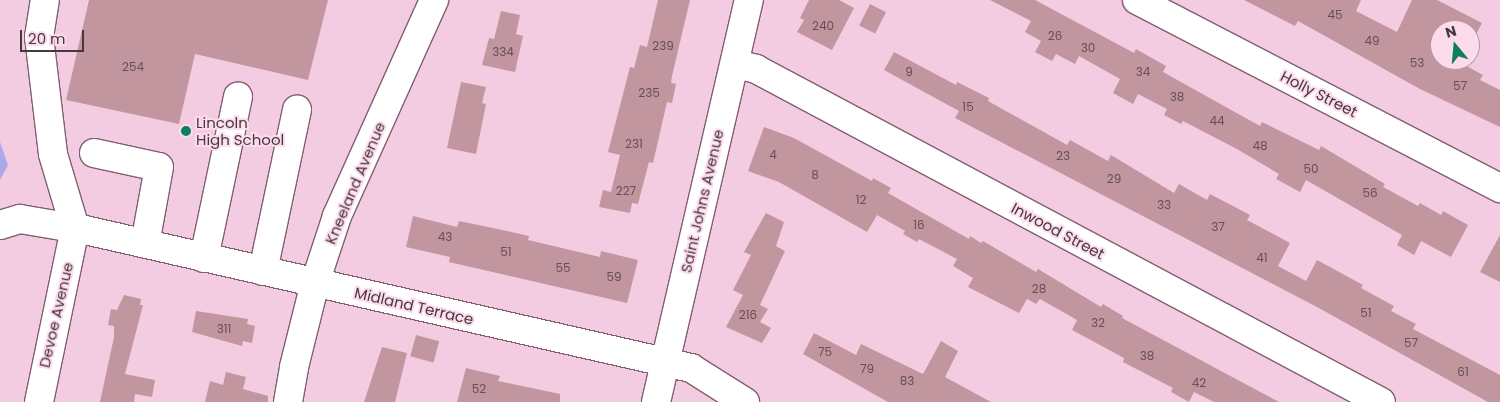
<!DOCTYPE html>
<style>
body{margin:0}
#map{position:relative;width:1500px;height:402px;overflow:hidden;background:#f4cce1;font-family:Poppins,sans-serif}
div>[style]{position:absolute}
.green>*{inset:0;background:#aba8ec}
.building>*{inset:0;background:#c1969f;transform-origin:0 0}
.roads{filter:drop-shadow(1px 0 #805e70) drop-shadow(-1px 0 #805e70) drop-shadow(0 1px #805e70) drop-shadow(0 -1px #805e70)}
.minor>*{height:28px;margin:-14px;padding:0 14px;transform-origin:14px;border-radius:14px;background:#fff}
.dots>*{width:14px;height:14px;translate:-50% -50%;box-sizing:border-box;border:2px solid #fcdcec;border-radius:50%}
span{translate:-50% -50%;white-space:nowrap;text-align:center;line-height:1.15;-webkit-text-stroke:4px #fcdcec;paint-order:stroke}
.number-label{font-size:12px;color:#664f58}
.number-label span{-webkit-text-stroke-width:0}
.street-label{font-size:15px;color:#473740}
.poi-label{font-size:15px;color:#473740}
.left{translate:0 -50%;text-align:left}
.north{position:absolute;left:1430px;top:20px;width:50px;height:50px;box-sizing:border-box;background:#fcdcec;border:1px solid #b49aa7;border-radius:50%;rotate:343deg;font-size:14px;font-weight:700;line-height:20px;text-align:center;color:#473740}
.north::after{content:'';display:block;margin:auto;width:18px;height:22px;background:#0c7f5d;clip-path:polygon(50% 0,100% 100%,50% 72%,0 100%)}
.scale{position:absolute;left:20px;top:30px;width:64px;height:22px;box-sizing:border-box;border:2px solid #473740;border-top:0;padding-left:6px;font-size:15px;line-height:18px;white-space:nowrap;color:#473740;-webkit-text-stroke:4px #fcdcec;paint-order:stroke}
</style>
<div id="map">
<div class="green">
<div style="clip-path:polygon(0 142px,8px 165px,0 180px)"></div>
</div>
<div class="building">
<div style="clip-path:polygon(89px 0,328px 0,308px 80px,195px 54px,179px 124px,66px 100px)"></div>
<div style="clip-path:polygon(658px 0,690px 0,672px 76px,671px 83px,676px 84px,672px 103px,667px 102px,653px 163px,649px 162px,638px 204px,632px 203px,630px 213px,599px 207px,603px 190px,611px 192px,620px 155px,608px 152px,630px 67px,634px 68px,640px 45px,647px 47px)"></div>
<div style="clip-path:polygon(809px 0,839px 0,854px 8px,832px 50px,797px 32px,804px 20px,800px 18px)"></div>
<div style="clip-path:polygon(990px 0,1035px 0,1134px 53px,1136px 49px,1166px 66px,1163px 72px,1260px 126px,1262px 122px,1319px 150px,1321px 146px,1385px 184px,1383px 187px,1418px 206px,1420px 203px,1441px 215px,1443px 211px,1468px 225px,1451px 257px,1421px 241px,1414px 255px,1397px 245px,1402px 235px,1306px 180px,1300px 192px,1276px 179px,1279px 174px,1237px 149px,1183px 121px,1181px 124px,1164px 115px,1167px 109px,1138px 94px,1133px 104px,1113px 93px,1120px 79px,1079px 56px,1075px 64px,1056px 54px,1052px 61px,1035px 52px,1041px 41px,1025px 32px,1031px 21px)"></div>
<div style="clip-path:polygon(1244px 0,1361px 0,1356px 11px,1397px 32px,1412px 0,1437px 0,1482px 23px,1470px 46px,1470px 30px,1440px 30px,1440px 60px,1463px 60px,1461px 63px,1483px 75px,1480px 80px,1500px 90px,1500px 127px,1420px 89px,1298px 21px,1295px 26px)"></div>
<div style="left:870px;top:4px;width:18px;height:24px;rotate:27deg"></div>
<div style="clip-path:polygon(501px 11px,520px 15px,516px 34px,523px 36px,515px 72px,482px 65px,489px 38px,494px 39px)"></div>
<div style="clip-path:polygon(894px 52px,956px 85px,957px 82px,989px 98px,988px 101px,1067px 145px,1070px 140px,1108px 161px,1111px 155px,1174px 193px,1179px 184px,1207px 200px,1210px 194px,1250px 215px,1247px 220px,1290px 243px,1278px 266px,1306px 281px,1317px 260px,1363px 285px,1361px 288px,1394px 306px,1391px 311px,1416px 324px,1413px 329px,1500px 375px,1500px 402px,1488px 402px,1317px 307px,955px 118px,959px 111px,884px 70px)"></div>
<div style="clip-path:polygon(461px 82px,486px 87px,482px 103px,486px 104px,476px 154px,447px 148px)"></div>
<div style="clip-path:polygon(764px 127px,794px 138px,872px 181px,873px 178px,891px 188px,888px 193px,969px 239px,970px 236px,981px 243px,983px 241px,1036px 272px,1038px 269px,1101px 307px,1103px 304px,1123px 316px,1122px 318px,1279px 402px,1214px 402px,1194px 392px,1189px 402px,1171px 392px,1173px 388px,1123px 362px,1124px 358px,1072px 330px,1077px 320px,1040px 299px,1036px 304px,1027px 299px,1019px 313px,968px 287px,973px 278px,953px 266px,957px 259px,919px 239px,917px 242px,903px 234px,905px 231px,877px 215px,867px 232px,779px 182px,748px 171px)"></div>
<div style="clip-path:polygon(766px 213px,784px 222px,776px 246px,785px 251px,760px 305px,768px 309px,760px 322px,771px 328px,762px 343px,726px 327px,743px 295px,733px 290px,751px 255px,744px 252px)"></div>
<div style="clip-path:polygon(413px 216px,457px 227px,459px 221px,493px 228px,529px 236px,528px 240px,600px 257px,601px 251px,638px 260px,627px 303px,449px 262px,450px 257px,406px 247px)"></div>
<div style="clip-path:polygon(1500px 235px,1500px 282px,1480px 272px)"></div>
<div style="clip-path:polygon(124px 295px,141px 299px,140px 305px,143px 305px,125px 374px,155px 380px,152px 397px,135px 394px,134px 402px,100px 402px,114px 337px,114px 326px,108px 325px,111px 309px,117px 310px)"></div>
<div style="clip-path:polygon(196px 311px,248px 319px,247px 324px,255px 326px,252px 343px,243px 341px,242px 346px,192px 332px)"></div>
<div style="clip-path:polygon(814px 333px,856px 355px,861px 344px,923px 374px,941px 341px,958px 351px,945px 377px,991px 402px,888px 402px,803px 354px)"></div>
<div style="left:416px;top:335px;width:24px;height:22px;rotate:15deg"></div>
<div style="clip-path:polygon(382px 347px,407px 353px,395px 402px,364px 402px)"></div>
<div style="clip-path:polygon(466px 368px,500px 376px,498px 381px,560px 394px,560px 402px,457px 402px)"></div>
<div style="clip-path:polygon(226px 372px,246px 377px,243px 389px,268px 396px,268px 402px,205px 402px,210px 381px,223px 385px)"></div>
</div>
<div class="roads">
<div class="minor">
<div style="left:1137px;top:0;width:409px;rotate:27.4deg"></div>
<div style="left:735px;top:64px;width:22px;rotate:13deg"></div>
<div style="left:756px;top:69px;width:708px;rotate:28.05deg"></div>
<div style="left:94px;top:153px;width:66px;rotate:12.2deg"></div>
<div style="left:159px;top:167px;width:78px;rotate:100.3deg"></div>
<div style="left:0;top:225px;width:21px;rotate:-17deg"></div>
<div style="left:20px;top:219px;width:66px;rotate:9.6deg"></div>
<div style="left:85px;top:230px;width:622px;rotate:12.83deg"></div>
<div style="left:691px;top:368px;width:64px;rotate:32.2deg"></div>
<div style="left:204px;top:258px;width:165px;rotate:-78.1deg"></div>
<div style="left:263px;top:271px;width:165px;rotate:-78.1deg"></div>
<div style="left:39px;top:402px;width:178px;rotate:-78.3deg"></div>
<div style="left:75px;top:228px;width:77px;rotate:-106.6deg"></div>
<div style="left:53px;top:154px;width:118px;rotate:-96.8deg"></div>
<div style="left:39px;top:37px;width:37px;rotate:-81deg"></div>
<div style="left:288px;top:402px;width:36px;rotate:-80deg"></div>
<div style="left:294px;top:367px;width:87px;rotate:-76deg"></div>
<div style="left:315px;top:283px;width:71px;rotate:-71.8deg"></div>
<div style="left:337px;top:216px;width:237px;rotate:-65.8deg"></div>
<div style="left:656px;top:402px;width:413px;rotate:-77deg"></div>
</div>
</div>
<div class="dots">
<div style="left:186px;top:131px;background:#0c7f5d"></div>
</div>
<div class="number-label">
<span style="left:1335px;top:15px">45</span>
<span style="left:823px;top:26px">240</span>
<span style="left:1055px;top:36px">26</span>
<span style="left:1372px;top:41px">49</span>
<span style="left:663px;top:46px">239</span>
<span style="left:1088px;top:48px">30</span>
<span style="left:503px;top:52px">334</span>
<span style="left:1417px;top:63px">53</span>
<span style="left:133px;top:67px">254</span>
<span style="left:909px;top:72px">9</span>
<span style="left:1143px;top:72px">34</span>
<span style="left:1460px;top:86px">57</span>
<span style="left:649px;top:93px">235</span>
<span style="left:1177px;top:97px">38</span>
<span style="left:968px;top:107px">15</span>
<span style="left:1217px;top:121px">44</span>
<span style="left:634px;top:144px">231</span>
<span style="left:1260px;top:146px">48</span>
<span style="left:773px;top:155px">4</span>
<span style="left:1063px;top:156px">23</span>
<span style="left:1311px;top:169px">50</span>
<span style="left:815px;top:175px">8</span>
<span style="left:1114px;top:179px">29</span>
<span style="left:626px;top:191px">227</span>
<span style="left:1370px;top:193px">56</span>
<span style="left:861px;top:200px">12</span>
<span style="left:1164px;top:205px">33</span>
<span style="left:919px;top:225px">16</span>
<span style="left:1218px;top:227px">37</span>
<span style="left:445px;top:237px">43</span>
<span style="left:506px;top:252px">51</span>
<span style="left:1262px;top:258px">41</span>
<span style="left:563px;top:268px">55</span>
<span style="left:614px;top:277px">59</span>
<span style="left:1039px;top:289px">28</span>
<span style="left:1366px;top:313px">51</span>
<span style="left:748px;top:315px">216</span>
<span style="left:1098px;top:323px">32</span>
<span style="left:224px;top:329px">311</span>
<span style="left:1411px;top:343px">57</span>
<span style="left:825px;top:352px">75</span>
<span style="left:1147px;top:356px">38</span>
<span style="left:867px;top:369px">79</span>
<span style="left:1463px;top:372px">61</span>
<span style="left:907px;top:381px">83</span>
<span style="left:1199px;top:383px">42</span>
<span style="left:479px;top:389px">52</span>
</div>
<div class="street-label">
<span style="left:1319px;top:94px;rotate:27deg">Holly Street</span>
<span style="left:355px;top:183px;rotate:-67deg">Kneeland Avenue</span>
<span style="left:702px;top:201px;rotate:-77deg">Saint Johns Avenue</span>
<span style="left:1058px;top:231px;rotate:28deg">Inwood Street</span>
<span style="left:414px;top:306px;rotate:13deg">Midland Terrace</span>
<span style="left:56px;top:315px;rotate:-77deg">Devoe Avenue</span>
</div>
<div class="poi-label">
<span class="left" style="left:196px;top:131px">Lincoln<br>High School</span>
</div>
<div class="north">N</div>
<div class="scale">20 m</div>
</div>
